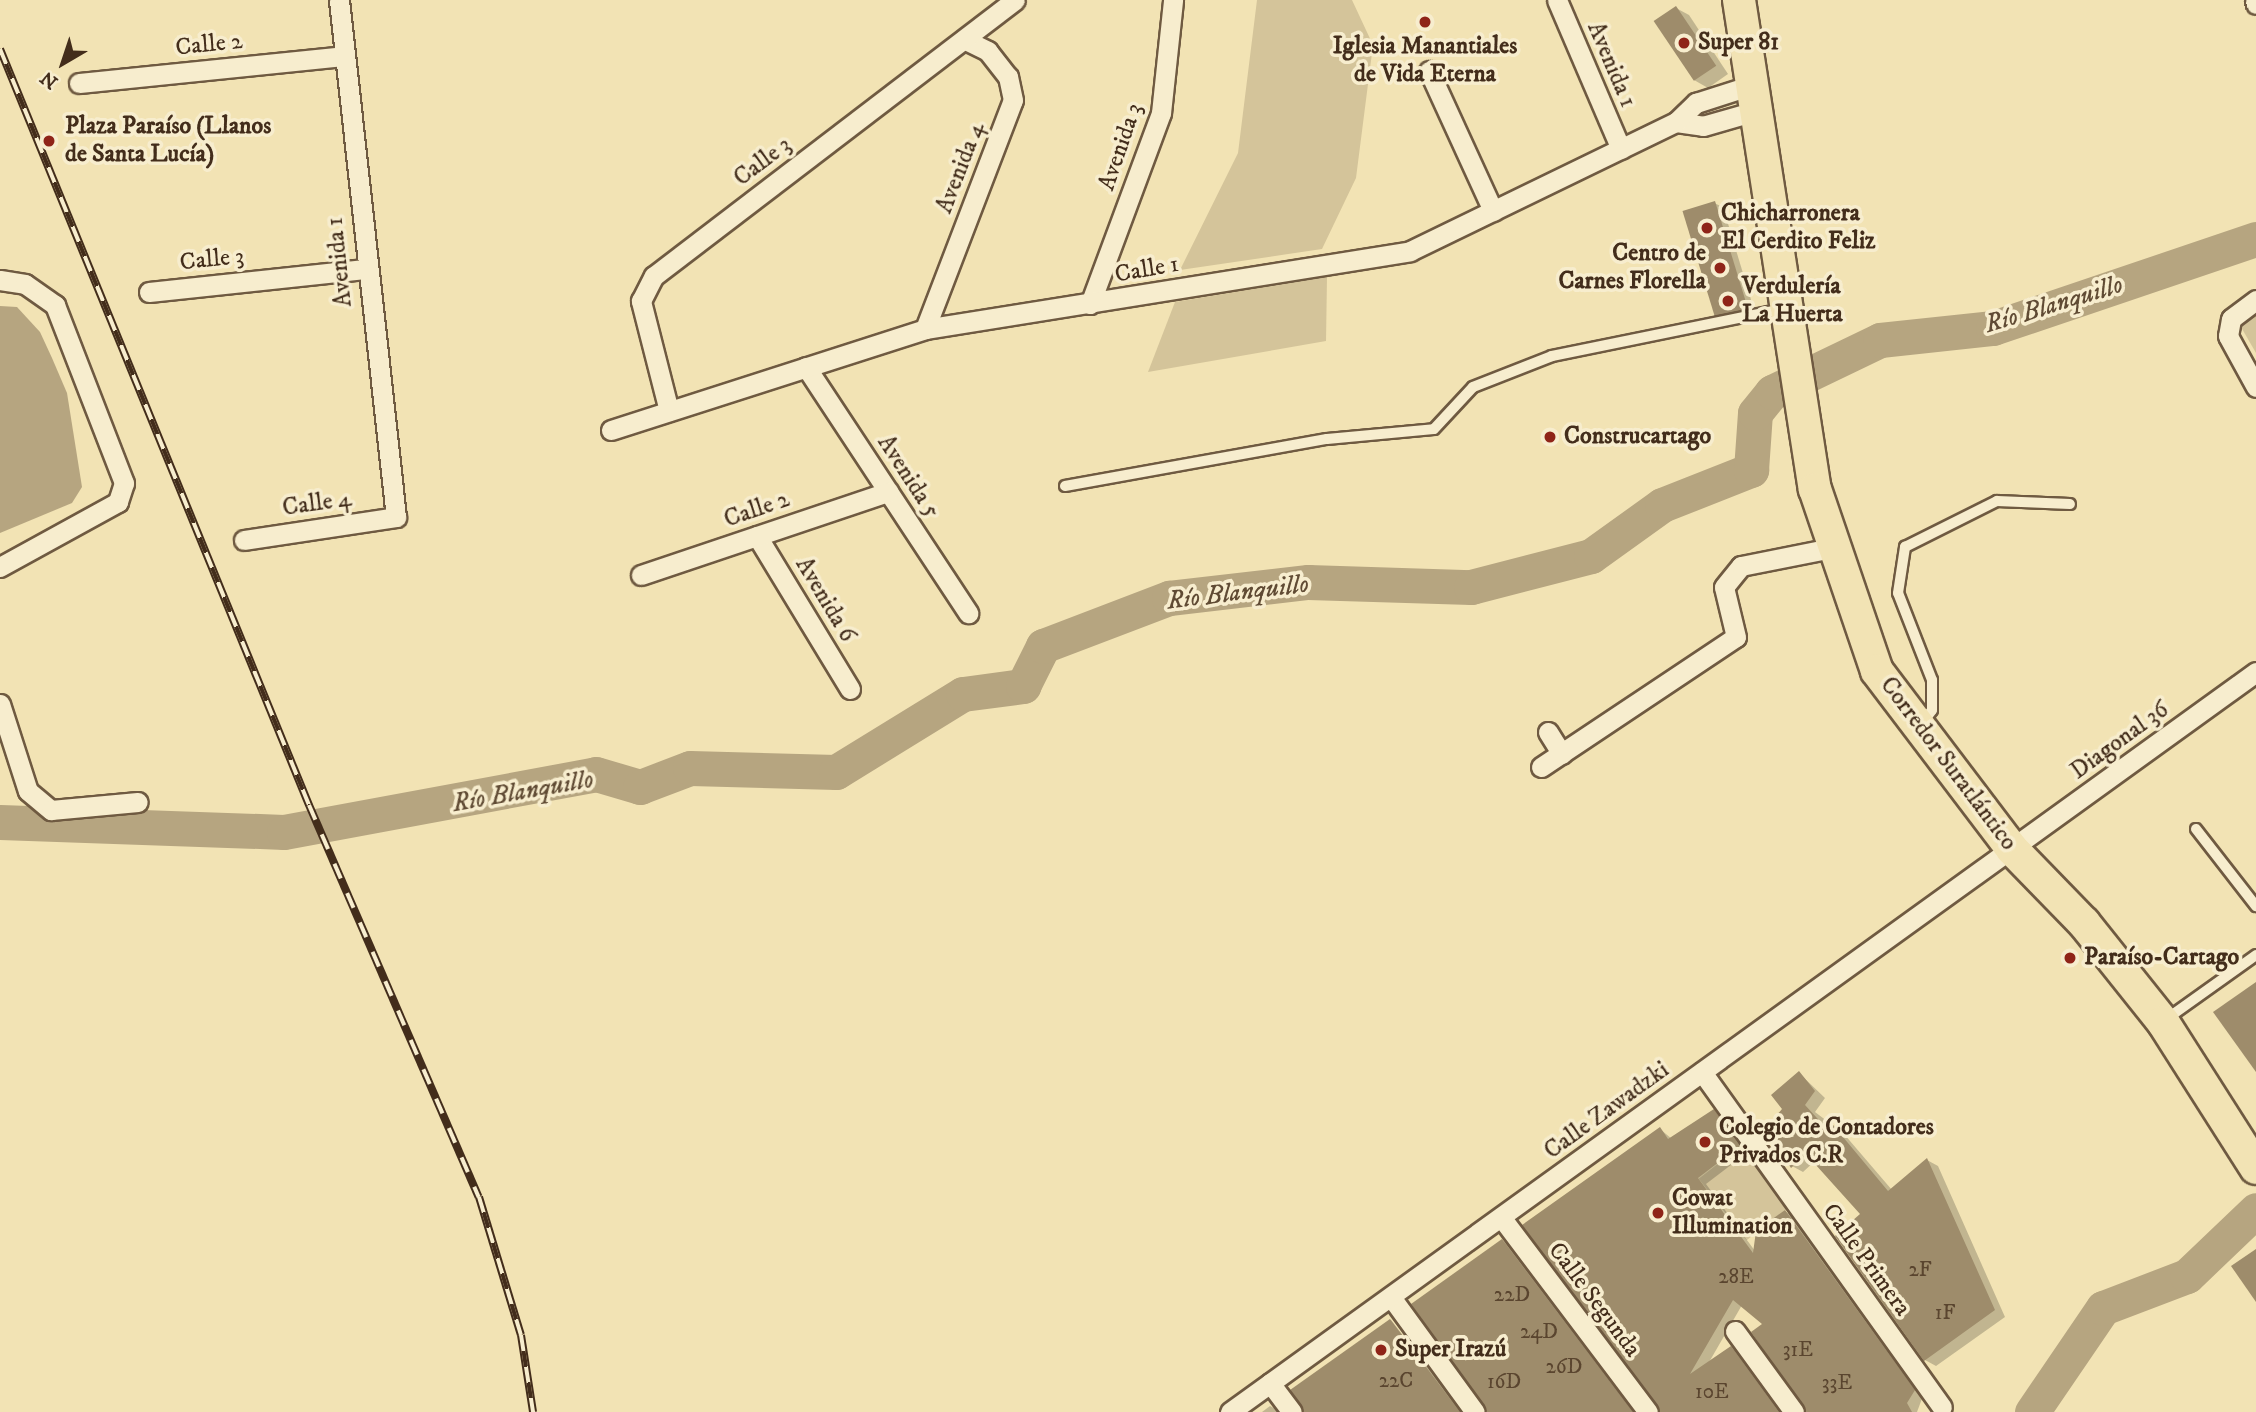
<!DOCTYPE html>
<meta charset="utf-8">
<style>
body{margin:0}
#map{position:relative;width:2256px;height:1412px;overflow:hidden;background:#f2e3b4;font-family:"IM FELL DW Pica",serif}
div>[style]{position:absolute}
.green>*{inset:0;background:#d4c49a;transform-origin:0 0}
.water>*{inset:0;background:#b6a580}
.shadow>*{inset:0;background:#0003}
.river>*{height:35px;margin:-17.5px;padding:0 17.5px;transform-origin:17.5px;border-radius:17.5px;background:#b6a580}
.building>*{inset:0;background:#9e8c6b;transform-origin:0 0}
.roads{filter:drop-shadow(2px 0 #6f5a41) drop-shadow(-2px 0 #6f5a41) drop-shadow(0 2px #6f5a41) drop-shadow(0 -2px #6f5a41)}
.service>*{height:10px;margin:-5px;padding:0 5px;transform-origin:5px;border-radius:5px;background:#f7edce}
.minor>*{height:19px;margin:-9.5px;padding:0 9.5px;transform-origin:9.5px;border-radius:9.5px;background:#f7edce}
.primary>*{height:32px;margin:-16px;padding:0 16px;transform-origin:16px;border-radius:16px;background:#f2e3b4}
.rail>*{height:8px;margin-top:-4px;transform-origin:0;background:repeating-linear-gradient(90deg,#f7edce 0 16px,#432d1b 0 32px);box-sizing:border-box;border-block:2px solid #432d1b}
.dots>*{width:19px;height:19px;translate:-50% -50%;box-sizing:border-box;border:4px solid #f7edce;border-radius:50%}
span{translate:-50% -50%;white-space:nowrap;text-align:center;line-height:1.15;-webkit-text-stroke:7px #f7edce;paint-order:stroke}
.number-label{font-size:21px;color:#5a452f}
.number-label span{-webkit-text-stroke-width:0}
.poi-label{font-size:24px;color:#432d1b;font-weight:700}
.left{translate:0 -50%;text-align:left}
.right{translate:-100% -50%;text-align:right}
.street-label{font-size:24px;color:#432d1b}
.water-label{font-size:26px;color:#604b34;font-style:italic}
.north{position:absolute;left:28px;top:28px;width:70px;height:70px;-webkit-text-stroke:5px #f7edce;paint-order:stroke;rotate:219deg;font-size:19px;font-weight:700;line-height:28px;text-align:center;color:#432d1b}
.north::after{content:'';display:block;margin:auto;width:24px;height:32px;background:#432d1b;clip-path:polygon(50% 0,100% 100%,50% 72%,0 100%)}
</style>
<div id="map">
<div class="green">
<div style="clip-path:polygon(1257px 0,1352px 0,1373px 45px,1356px 178px,1322px 249px,1180px 270px,1238px 153px)"></div>
<div style="clip-path:polygon(1327px 277px,1326px 341px,1148px 372px,1175px 302px)"></div>
<div style="clip-path:polygon(2256px 308px,2256px 353px,2241px 327px)"></div>
<div style="left:1742px;top:1145px;width:78px;height:55px;rotate:52deg"></div>
</div>
<div class="water">
<div style="clip-path:polygon(0 306px,17px 307px,40px 332px,52px 358px,67px 393px,82px 487px,72px 503px,0 533px)"></div>
</div>
<div class="shadow">
<div style="clip-path:polygon(1676px 8px,1689px 15px,1728px 74px,1708px 88px,1694px 80px,1655px 21px)"></div>
<div style="clip-path:polygon(1714px 203px,1723px 207px,1755px 313px,1724px 319px,1716px 314px)"></div>
<div style="clip-path:polygon(1799px 1073px,1825px 1098px,1815px 1112px,1844px 1134px,1892px 1190px,1927px 1160px,1938px 1166px,2005px 1317px,1936px 1366px,1925px 1360px,1863px 1215px,1815px 1161px,1803px 1172px,1792px 1166px,1784px 1110px)"></div>
<div style="clip-path:polygon(1714px 1111px,1748px 1152px,1706px 1184px,1755px 1251px,1786px 1212px,1795px 1217px,1923px 1396px,1917px 1412px,1807px 1412px,1765px 1324px,1742px 1305px,1708px 1364px,1731px 1348px,1740px 1353px,1783px 1412px,1659px 1412px,1660px 1129px,1672px 1139px)"></div>
<div style="clip-path:polygon(1502px 1241px,1512px 1246px,1636px 1412px,1493px 1412px)"></div>
<div style="clip-path:polygon(1391px 1320px,1462px 1412px,1305px 1412px,1293px 1390px)"></div>
<div style="clip-path:polygon(1270px 1406px,1281px 1412px,1262px 1412px)"></div>
</div>
<div class="river">
<div style="left:0;top:822px;width:284px;rotate:2deg"></div>
<div style="left:284px;top:832px;width:317px;rotate:-10.5deg"></div>
<div style="left:596px;top:774px;width:46px;rotate:16.5deg"></div>
<div style="left:640px;top:787px;width:53px;rotate:-20.8deg"></div>
<div style="left:690px;top:768px;width:146px;rotate:1.6deg"></div>
<div style="left:836px;top:772px;width:149px;rotate:-31.6deg"></div>
<div style="left:963px;top:694px;width:61px;rotate:-7.6deg"></div>
<div style="left:1023px;top:686px;width:45px;rotate:-63.4deg"></div>
<div style="left:1043px;top:646px;width:135px;rotate:-20.9deg"></div>
<div style="left:1169px;top:598px;width:140px;rotate:-6.6deg"></div>
<div style="left:1308px;top:582px;width:163px;rotate:1.8deg"></div>
<div style="left:1471px;top:587px;width:124px;rotate:-14.5deg"></div>
<div style="left:1591px;top:556px;width:87px;rotate:-35.7deg"></div>
<div style="left:1662px;top:505px;width:96px;rotate:-21.5deg"></div>
<div style="left:1751px;top:470px;width:57px;rotate:-86deg"></div>
<div style="left:1755px;top:413px;width:27px;rotate:-51deg"></div>
<div style="left:1772px;top:392px;width:120px;rotate:-25.7deg"></div>
<div style="left:1880px;top:340px;width:114px;rotate:-6.1deg"></div>
<div style="left:1993px;top:328px;width:278px;rotate:-18.7deg"></div>
<div style="left:2032px;top:1412px;width:126px;rotate:-55.7deg"></div>
<div style="left:2103px;top:1308px;width:90px;rotate:-20.9deg"></div>
<div style="left:2187px;top:1276px;width:95px;rotate:-43.7deg"></div>
</div>
<div class="building">
<div style="left:1676px;top:6px;width:72px;height:27px;rotate:56deg"></div>
<div style="left:1715px;top:201px;width:113px;height:34px;rotate:73deg"></div>
<div style="clip-path:polygon(2256px 982px,2256px 1072px,2213px 1012px)"></div>
<div style="clip-path:polygon(1799px 1071px,1815px 1091px,1805px 1105px,1828px 1130px,1833px 1125px,1888px 1191px,1927px 1158px,1995px 1310px,1924px 1361px,1835px 1236px,1860px 1214px,1806px 1154px,1791px 1168px,1765px 1129px,1782px 1109px,1771px 1095px)"></div>
<div style="clip-path:polygon(1714px 1109px,1740px 1146px,1698px 1178px,1753px 1253px,1756px 1231px,1785px 1210px,1915px 1390px,1907px 1403px,1912px 1412px,1806px 1412px,1751px 1332px,1762px 1324px,1733px 1300px,1690px 1374px,1731px 1346px,1779px 1412px,1660px 1412px,1522px 1225px,1660px 1127px,1668px 1139px)"></div>
<div style="clip-path:polygon(1502px 1239px,1633px 1412px,1487px 1412px,1411px 1304px)"></div>
<div style="clip-path:polygon(2256px 1249px,2256px 1302px,2231px 1266px)"></div>
<div style="clip-path:polygon(1390px 1319px,1460px 1412px,1304px 1412px,1290px 1390px)"></div>
</div>
<div class="roads">
<div class="service">
<div style="left:1065px;top:486px;width:266px;rotate:-10.2deg"></div>
<div style="left:1327px;top:439px;width:107px;rotate:-5.3deg"></div>
<div style="left:1434px;top:429px;width:57px;rotate:-47.1deg"></div>
<div style="left:1473px;top:387px;width:85px;rotate:-21.4deg"></div>
<div style="left:1552px;top:356px;width:236px;rotate:-11.5deg"></div>
<div style="left:1922px;top:723px;width:16px;rotate:-52deg"></div>
<div style="left:1932px;top:710px;width:30px;rotate:-90deg"></div>
<div style="left:1932px;top:680px;width:93px;rotate:-111.3deg"></div>
<div style="left:1898px;top:593px;width:47px;rotate:-81.3deg"></div>
<div style="left:1905px;top:547px;width:103px;rotate:-26.6deg"></div>
<div style="left:1997px;top:501px;width:73px;rotate:2.4deg"></div>
<div style="left:2196px;top:829px;width:98px;rotate:52.1deg"></div>
<div style="left:2165px;top:1020px;width:112px;rotate:-35.5deg"></div>
</div>
<div class="minor">
<div style="left:1557px;top:0;width:162px;rotate:66.8deg"></div>
<div style="left:2255px;top:0;width:4px;rotate:76deg"></div>
<div style="left:1429px;top:71px;width:154px;rotate:65.4deg"></div>
<div style="left:79px;top:83px;width:266px;rotate:-5.8deg"></div>
<div style="left:1676px;top:122px;width:27px;rotate:8deg"></div>
<div style="left:1703px;top:126px;width:54px;rotate:-16.1deg"></div>
<div style="left:0;top:280px;width:25px;rotate:9deg"></div>
<div style="left:25px;top:284px;width:37px;rotate:35deg"></div>
<div style="left:55px;top:305px;width:191px;rotate:68.8deg"></div>
<div style="left:124px;top:483px;width:20px;rotate:108deg"></div>
<div style="left:118px;top:502px;width:135px;rotate:151.2deg"></div>
<div style="left:149px;top:292px;width:217px;rotate:-6.1deg"></div>
<div style="left:2256px;top:300px;width:31px;rotate:143deg"></div>
<div style="left:2231px;top:319px;width:17px;rotate:100deg"></div>
<div style="left:2228px;top:336px;width:58px;rotate:61.2deg"></div>
<div style="left:1090px;top:304px;width:204px;rotate:-69.6deg"></div>
<div style="left:1161px;top:113px;width:114px;rotate:-83.9deg"></div>
<div style="left:925px;top:329px;width:245px;rotate:-69deg"></div>
<div style="left:1013px;top:100px;width:24px;rotate:-102deg"></div>
<div style="left:1008px;top:77px;width:33px;rotate:-128deg"></div>
<div style="left:988px;top:51px;width:25px;rotate:-154deg"></div>
<div style="left:806px;top:367px;width:295px;rotate:56.6deg"></div>
<div style="left:669px;top:411px;width:114px;rotate:-104.3deg"></div>
<div style="left:641px;top:301px;width:28px;rotate:-63deg"></div>
<div style="left:654px;top:276px;width:454px;rotate:-37.4deg"></div>
<div style="left:611px;top:430px;width:330px;rotate:-17.8deg"></div>
<div style="left:925px;top:329px;width:491px;rotate:-9.1deg"></div>
<div style="left:1410px;top:251px;width:296px;rotate:-25.9deg"></div>
<div style="left:1676px;top:122px;width:28px;rotate:-44deg"></div>
<div style="left:1696px;top:103px;width:59px;rotate:-17.8deg"></div>
<div style="left:757px;top:536px;width:179px;rotate:58.7deg"></div>
<div style="left:244px;top:540px;width:154px;rotate:-8.6deg"></div>
<div style="left:396px;top:517px;width:520px;rotate:-96.29deg"></div>
<div style="left:641px;top:575px;width:261px;rotate:-18.6deg"></div>
<div style="left:0;top:704px;width:91px;rotate:72.2deg"></div>
<div style="left:28px;top:791px;width:30px;rotate:40deg"></div>
<div style="left:51px;top:810px;width:87px;rotate:-5.3deg"></div>
<div style="left:1548px;top:732px;width:26px;rotate:58deg"></div>
<div style="left:1541px;top:767px;width:234px;rotate:-33.7deg"></div>
<div style="left:1736px;top:637px;width:51px;rotate:-103.5deg"></div>
<div style="left:1724px;top:587px;width:27px;rotate:-51deg"></div>
<div style="left:1741px;top:566px;width:93px;rotate:-11.2deg"></div>
<div style="left:1702px;top:1072px;width:412px;rotate:54.4deg"></div>
<div style="left:1501px;top:1217px;width:244px;rotate:53deg"></div>
<div style="left:1391px;top:1297px;width:142px;rotate:53.9deg"></div>
<div style="left:1735px;top:1331px;width:100px;rotate:53.9deg"></div>
<div style="left:1270px;top:1383px;width:36px;rotate:53deg"></div>
<div style="left:1230px;top:1412px;width:1265px;rotate:-35.8deg"></div>
</div>
<div class="primary">
<div style="left:1739px;top:0;width:495px;rotate:81.2deg"></div>
<div style="left:1815px;top:489px;width:192px;rotate:71.2deg"></div>
<div style="left:1877px;top:671px;width:223px;rotate:52.8deg"></div>
<div style="left:2012px;top:849px;width:103px;rotate:45.8deg"></div>
<div style="left:2084px;top:923px;width:127px;rotate:51.4deg"></div>
<div style="left:2163px;top:1022px;width:173px;rotate:57.5deg"></div>
</div>
</div>
<div class="rail">
<div style="left:0;top:49px;width:817px;rotate:67.77deg"></div>
<div style="left:309px;top:805px;width:427px;rotate:66.6deg"></div>
<div style="left:479px;top:1197px;width:144px;rotate:73.1deg"></div>
<div style="left:521px;top:1335px;width:78px;rotate:81.1deg"></div>
</div>
<div class="dots">
<div style="left:1425px;top:22px;background:#8f2418"></div>
<div style="left:1684px;top:43px;background:#8f2418"></div>
<div style="left:49px;top:141px;background:#8f2418"></div>
<div style="left:1707px;top:228px;background:#8f2418"></div>
<div style="left:1720px;top:268px;background:#8f2418"></div>
<div style="left:1728px;top:301px;background:#8f2418"></div>
<div style="left:1550px;top:437px;background:#8f2418"></div>
<div style="left:2070px;top:958px;background:#8f2418"></div>
<div style="left:1705px;top:1142px;background:#8f2418"></div>
<div style="left:1658px;top:1213px;background:#8f2418"></div>
<div style="left:1381px;top:1350px;background:#8f2418"></div>
</div>
<div class="number-label">
<span style="left:1920px;top:1270px">2F</span>
<span style="left:1736px;top:1277px">28E</span>
<span style="left:1512px;top:1295px">22D</span>
<span style="left:1945px;top:1313px">1F</span>
<span style="left:1539px;top:1332px">24D</span>
<span style="left:1798px;top:1350px">31E</span>
<span style="left:1564px;top:1367px">26D</span>
<span style="left:1396px;top:1381px">22C</span>
<span style="left:1504px;top:1382px">16D</span>
<span style="left:1837px;top:1383px">33E</span>
<span style="left:1712px;top:1392px">10E</span>
</div>
<div class="poi-label">
<span class="left" style="left:1698px;top:43px">Super 81</span>
<span style="left:1425px;top:61px">Iglesia Manantiales<br>de Vida Eterna</span>
<span class="left" style="left:65px;top:141px">Plaza Paraíso (Llanos<br>de Santa Lucía)</span>
<span class="left" style="left:1721px;top:228px">Chicharronera<br>El Cerdito Feliz</span>
<span class="right" style="left:1706px;top:268px">Centro de<br>Carnes Florella</span>
<span class="left" style="left:1742px;top:301px">Verdulería<br>La Huerta</span>
<span class="left" style="left:1564px;top:437px">Construcartago</span>
<span class="left" style="left:2084px;top:958px">Paraíso-Cartago</span>
<span class="left" style="left:1719px;top:1142px">Colegio de Contadores<br>Privados C.R</span>
<span class="left" style="left:1672px;top:1213px">Cowat<br>Illumination</span>
<span class="left" style="left:1395px;top:1350px">Super Irazú</span>
</div>
<div class="street-label">
<span style="left:209px;top:45px;rotate:-6deg">Calle 2</span>
<span style="left:1611px;top:65px;rotate:67deg">Avenida 1</span>
<span style="left:1121px;top:147px;rotate:-71deg">Avenida 3</span>
<span style="left:763px;top:162px;rotate:-37deg">Calle 3</span>
<span style="left:961px;top:168px;rotate:-69deg">Avenida 4</span>
<span style="left:212px;top:260px;rotate:-6deg">Calle 3</span>
<span style="left:340px;top:262px;rotate:-96deg">Avenida 1</span>
<span style="left:1147px;top:270px;rotate:-10deg">Calle 1</span>
<span style="left:908px;top:477px;rotate:57deg">Avenida 5</span>
<span style="left:317px;top:504px;rotate:-8deg">Calle 4</span>
<span style="left:757px;top:510px;rotate:-19deg">Calle 2</span>
<span style="left:825px;top:600px;rotate:59deg">Avenida 6</span>
<span style="left:2120px;top:741px;rotate:-36deg">Diagonal 36</span>
<span style="left:1948px;top:764px;rotate:53deg">Corredor Suratlántico</span>
<span style="left:1607px;top:1111px;rotate:-36deg">Calle Zawadzki</span>
<span style="left:1866px;top:1260px;rotate:54deg">Calle Primera</span>
<span style="left:1594px;top:1300px;rotate:53deg">Calle Segunda</span>
</div>
<div class="water-label">
<span style="left:2054px;top:305px;rotate:-17deg">Río Blanquillo</span>
<span style="left:1238px;top:593px;rotate:-7deg">Río Blanquillo</span>
<span style="left:523px;top:792px;rotate:-10deg">Río Blanquillo</span>
</div>
<div class="north">N</div>
</div>
